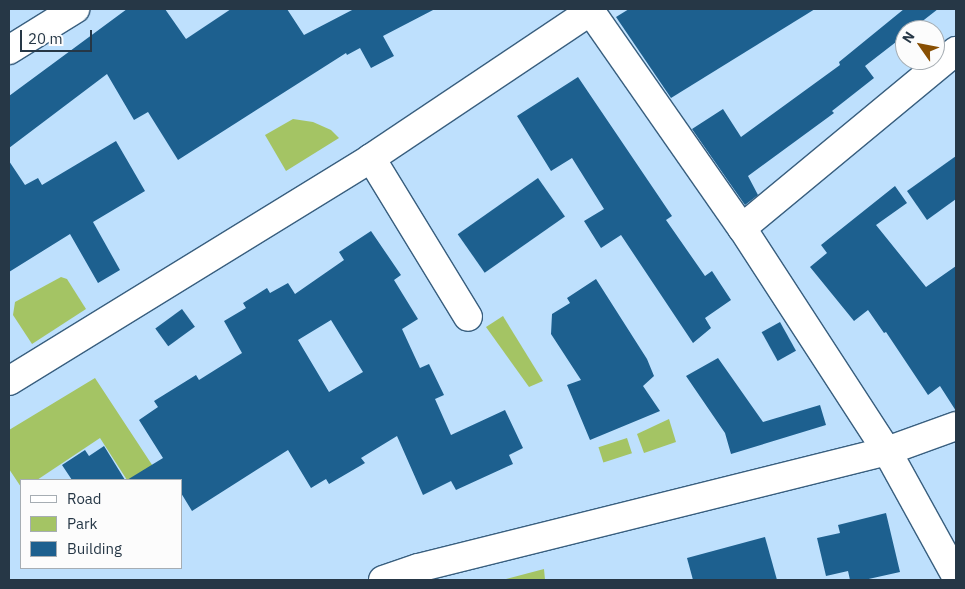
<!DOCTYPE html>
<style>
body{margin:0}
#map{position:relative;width:965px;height:589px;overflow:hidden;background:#bee0fd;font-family:"IBM Plex Sans",sans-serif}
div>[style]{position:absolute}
.green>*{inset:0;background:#a4c464;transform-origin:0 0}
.building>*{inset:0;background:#1d608f;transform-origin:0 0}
.roads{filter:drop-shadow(1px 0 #395f7f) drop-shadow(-1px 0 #395f7f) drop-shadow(0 1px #395f7f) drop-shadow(0 -1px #395f7f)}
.minor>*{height:28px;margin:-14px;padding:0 14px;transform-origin:14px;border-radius:14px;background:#fff}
span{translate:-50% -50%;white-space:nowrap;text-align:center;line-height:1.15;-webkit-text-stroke:5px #fcfcfc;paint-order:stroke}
.frame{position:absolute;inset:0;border:10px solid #263746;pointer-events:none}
.legend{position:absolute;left:20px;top:479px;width:162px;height:90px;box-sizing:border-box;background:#fcfcfc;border:1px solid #a6adb3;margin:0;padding:6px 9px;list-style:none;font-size:15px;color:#263746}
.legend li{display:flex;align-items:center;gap:10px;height:25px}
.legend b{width:25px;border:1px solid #a6adb3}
.north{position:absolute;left:895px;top:20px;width:50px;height:50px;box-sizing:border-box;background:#fcfcfc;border:1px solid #a6adb3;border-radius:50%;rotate:303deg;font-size:14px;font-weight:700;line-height:20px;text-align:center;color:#263746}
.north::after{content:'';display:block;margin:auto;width:18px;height:22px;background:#884f03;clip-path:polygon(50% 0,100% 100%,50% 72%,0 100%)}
.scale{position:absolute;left:20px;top:30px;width:72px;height:22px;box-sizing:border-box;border:2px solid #263746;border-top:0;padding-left:6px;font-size:15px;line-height:18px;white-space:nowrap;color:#263746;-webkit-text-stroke:4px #fcfcfc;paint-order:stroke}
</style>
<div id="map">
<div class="green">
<div style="clip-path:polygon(293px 119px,313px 122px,331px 130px,339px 138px,286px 171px,265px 135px)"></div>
<div style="clip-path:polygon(61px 277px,67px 279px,86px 309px,32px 344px,13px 315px,15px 302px)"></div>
<div style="clip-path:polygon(503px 316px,543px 381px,529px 387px,486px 327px)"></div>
<div style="clip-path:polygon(95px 378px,162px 480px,127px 480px,100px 438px,37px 480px,21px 480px,21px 487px,9px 469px,9px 430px)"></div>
<div style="clip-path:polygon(669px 419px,676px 442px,644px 453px,637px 434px)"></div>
<div style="left:627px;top:438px;width:16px;height:30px;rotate:72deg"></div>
<div style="clip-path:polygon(544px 569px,545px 580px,502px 580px)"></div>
</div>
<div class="building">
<div style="clip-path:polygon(127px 9px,165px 9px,186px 39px,231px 9px,287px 9px,304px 35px,354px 9px,435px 9px,383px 36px,394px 56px,371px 68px,360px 48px,347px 55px,346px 53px,178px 160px,148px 112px,134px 120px,107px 74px,9px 148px,9px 96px)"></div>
<div style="clip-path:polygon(629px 9px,815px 9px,671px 98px,616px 17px)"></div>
<div style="clip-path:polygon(904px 9px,938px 9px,911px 30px,905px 30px,905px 35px,865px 66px,874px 78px,832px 111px,834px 113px,748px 176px,758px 195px,745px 205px,692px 129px,723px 109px,741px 137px,840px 65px,839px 62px)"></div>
<div style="clip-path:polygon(578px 77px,672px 216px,666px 220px,705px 276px,712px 271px,731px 300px,705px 318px,711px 328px,693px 343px,621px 235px,601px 248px,584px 221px,604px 209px,572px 158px,551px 171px,517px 116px)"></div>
<div style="clip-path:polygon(116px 141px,145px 191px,93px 222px,120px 270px,98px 283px,70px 234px,9px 272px,9px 161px,25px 185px,38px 178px,42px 185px)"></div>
<div style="clip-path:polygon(956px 156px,956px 199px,927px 220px,907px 191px)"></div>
<div style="left:538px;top:178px;width:47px;height:98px;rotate:55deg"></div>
<div style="clip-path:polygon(895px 186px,907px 203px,876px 225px,926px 287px,956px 266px,956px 411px,940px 386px,928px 395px,886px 332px,884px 333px,868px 310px,854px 321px,810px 267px,827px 253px,821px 245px)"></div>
<div style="clip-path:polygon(evenodd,371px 231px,401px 275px,394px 280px,418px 319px,402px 329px,420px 368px,429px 364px,444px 395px,435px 399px,451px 435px,505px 410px,523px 448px,509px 455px,513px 464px,456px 490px,451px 481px,423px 495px,397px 436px,361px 458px,365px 463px,329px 484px,326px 479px,311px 488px,288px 450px,192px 511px,181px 493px,181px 480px,127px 480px,163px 458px,139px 420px,158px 407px,154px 401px,196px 375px,199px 380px,242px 353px,224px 321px,246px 308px,243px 303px,267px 288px,270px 293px,288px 283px,295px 294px,344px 260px,339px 252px,371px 231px,331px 320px,363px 372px,329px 392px,298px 340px,331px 320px)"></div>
<div style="clip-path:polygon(596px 279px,647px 359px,654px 376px,643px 386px,660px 411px,590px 440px,567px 385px,581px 380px,551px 334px,552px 314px,570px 303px,567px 298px)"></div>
<div style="left:182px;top:309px;width:22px;height:33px;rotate:54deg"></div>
<div style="left:780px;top:322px;width:33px;height:21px;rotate:61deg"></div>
<div style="clip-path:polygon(718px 358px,763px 422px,820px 405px,826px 425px,731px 454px,725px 433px,686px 376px)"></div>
<div style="clip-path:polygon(104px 446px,125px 480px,72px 480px,62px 465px,85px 450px,89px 456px)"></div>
<div style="clip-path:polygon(886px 513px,900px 572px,864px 580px,850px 580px,848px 571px,826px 576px,817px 538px,840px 533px,838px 525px)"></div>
<div style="clip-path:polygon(765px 537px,777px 580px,693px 580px,687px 558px)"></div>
</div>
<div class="roads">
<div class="minor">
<div style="left:589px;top:9px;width:267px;rotate:55.1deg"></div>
<div style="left:742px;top:228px;width:266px;rotate:57deg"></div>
<div style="left:887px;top:451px;width:143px;rotate:61.1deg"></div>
<div style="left:9px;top:50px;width:78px;rotate:-31.8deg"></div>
<div style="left:371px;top:158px;width:186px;rotate:58.6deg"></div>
<div style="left:742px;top:228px;width:278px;rotate:-39.6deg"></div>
<div style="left:9px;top:381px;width:425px;rotate:-31.6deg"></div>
<div style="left:371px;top:158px;width:265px;rotate:-33.8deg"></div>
<div style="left:383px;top:580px;width:37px;rotate:-19deg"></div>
<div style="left:418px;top:568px;width:483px;rotate:-14deg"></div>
<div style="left:887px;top:451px;width:73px;rotate:-19.9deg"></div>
</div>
</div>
<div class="frame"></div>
<ul class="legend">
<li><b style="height:6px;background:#fff"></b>Road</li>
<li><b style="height:14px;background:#a4c464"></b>Park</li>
<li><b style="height:14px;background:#1d608f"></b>Building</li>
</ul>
<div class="north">N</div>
<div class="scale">20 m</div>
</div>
